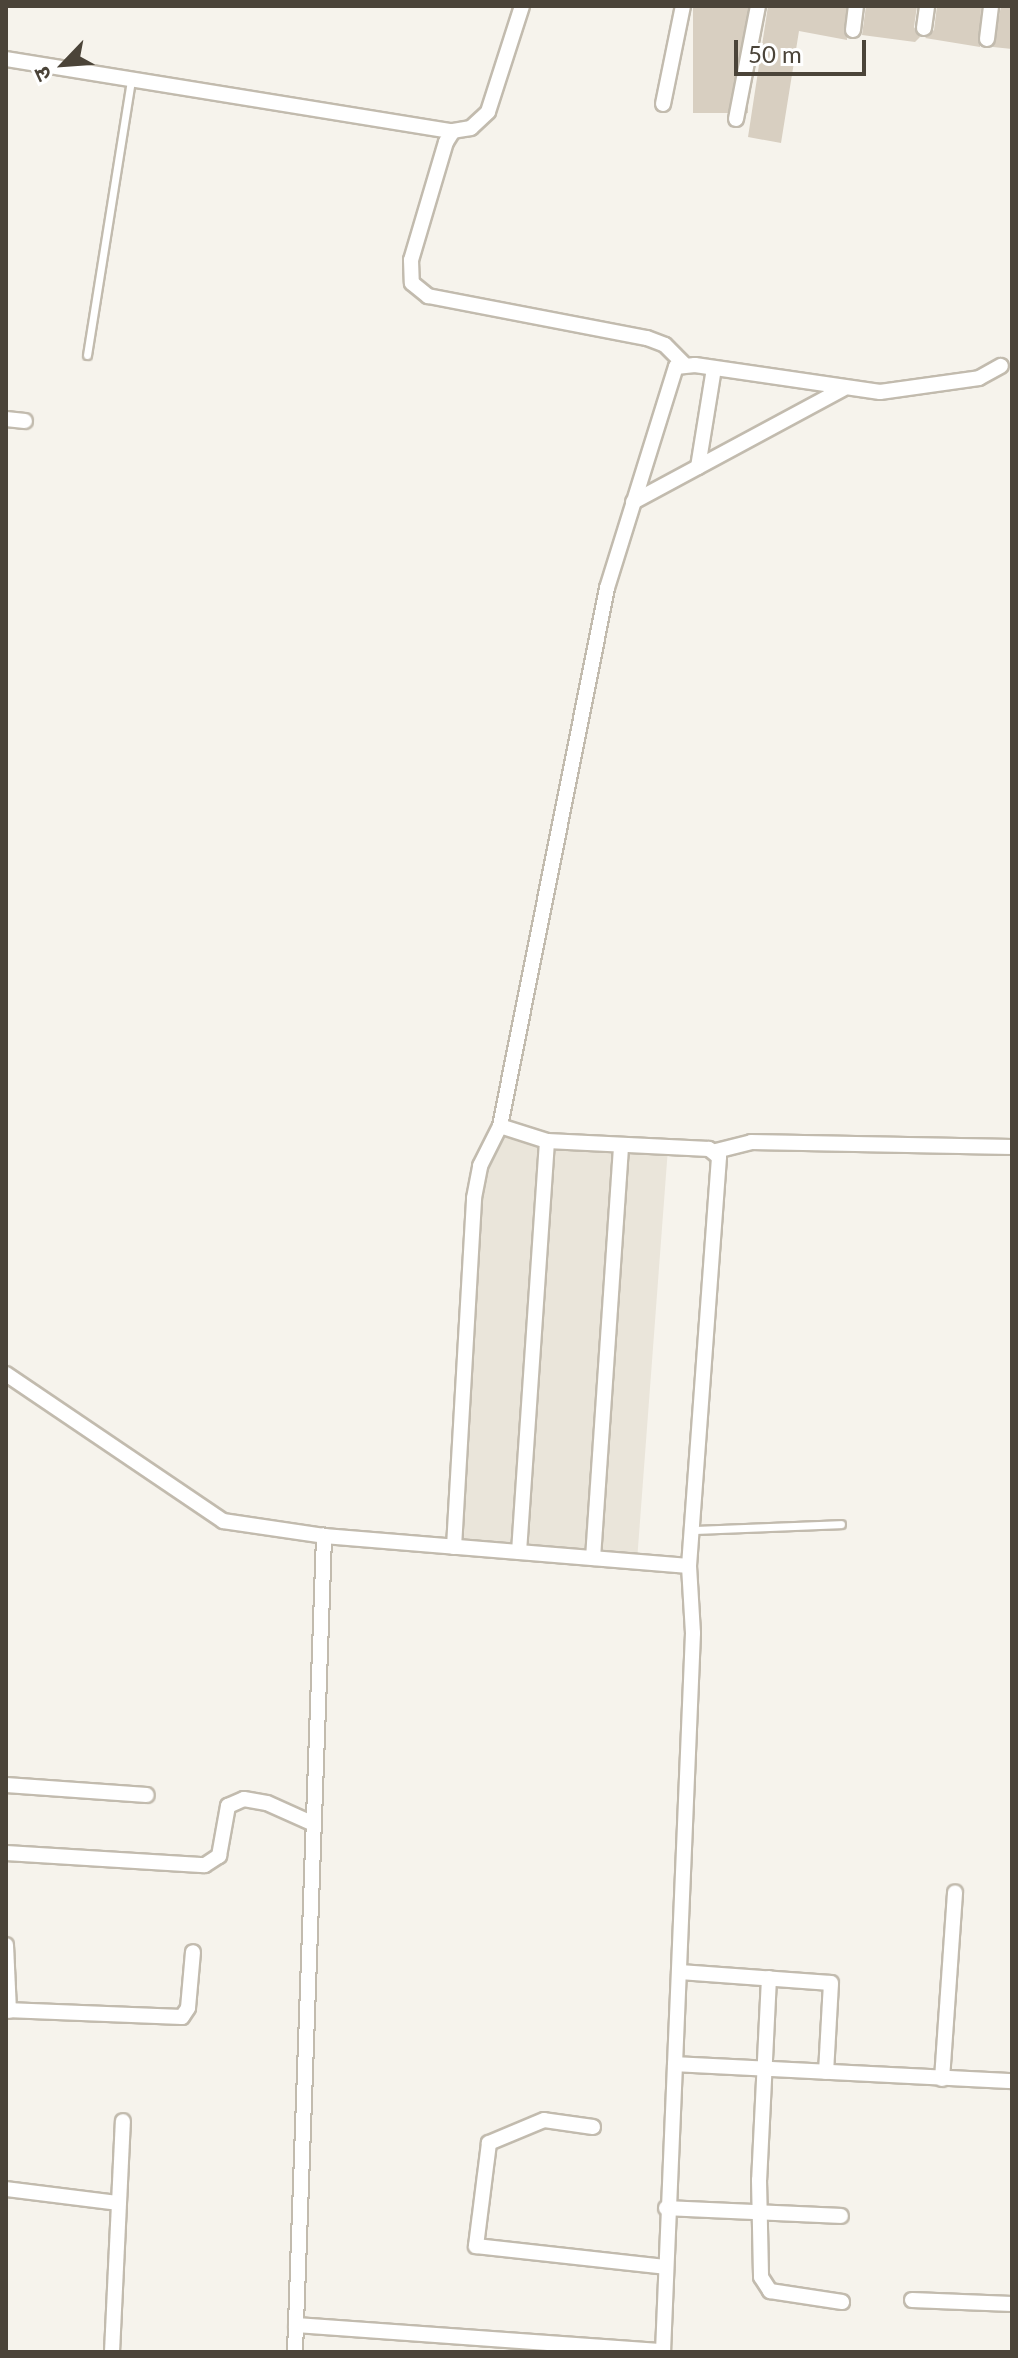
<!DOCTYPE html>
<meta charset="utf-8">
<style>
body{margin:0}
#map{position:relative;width:1018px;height:2358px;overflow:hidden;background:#f6f3ec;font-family:Lato,"Noto Sans Devanagari",sans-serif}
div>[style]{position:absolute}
.residential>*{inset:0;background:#eae5da}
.building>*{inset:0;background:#d8cfc1;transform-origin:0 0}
.roads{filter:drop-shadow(2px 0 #c2bbae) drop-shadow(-2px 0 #c2bbae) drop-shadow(0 2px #c2bbae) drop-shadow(0 -2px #c2bbae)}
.lane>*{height:7px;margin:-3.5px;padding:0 3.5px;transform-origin:3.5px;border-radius:3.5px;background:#fff}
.street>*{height:14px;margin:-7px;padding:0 7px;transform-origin:7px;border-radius:7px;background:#fff}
span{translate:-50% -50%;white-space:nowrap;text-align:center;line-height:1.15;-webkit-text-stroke:8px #fff;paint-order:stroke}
.frame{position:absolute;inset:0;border:8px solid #4b4439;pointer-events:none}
.north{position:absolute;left:24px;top:24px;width:80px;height:80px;-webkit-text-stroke:6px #fff;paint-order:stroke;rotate:245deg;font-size:22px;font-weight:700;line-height:32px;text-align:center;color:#4b4439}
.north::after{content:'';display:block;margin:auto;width:28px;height:36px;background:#4b4439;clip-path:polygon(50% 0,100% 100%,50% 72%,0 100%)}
.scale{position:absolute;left:734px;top:40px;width:132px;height:36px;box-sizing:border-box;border:4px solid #4b4439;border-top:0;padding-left:10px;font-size:24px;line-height:28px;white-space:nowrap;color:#4b4439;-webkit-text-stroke:6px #fff;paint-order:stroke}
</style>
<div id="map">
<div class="residential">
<div style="clip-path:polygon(506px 1132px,668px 1148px,637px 1561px,454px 1547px,484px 1154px)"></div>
</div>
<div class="building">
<div style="left:693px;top:6px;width:55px;height:107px"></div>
<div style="clip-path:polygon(768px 6px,846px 6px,847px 40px,799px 31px,781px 143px,748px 137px)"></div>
<div style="clip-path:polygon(866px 6px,917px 6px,914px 27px,920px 37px,915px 42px,862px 35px)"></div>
<div style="clip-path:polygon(937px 6px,981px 6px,980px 47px,925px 38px,934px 30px)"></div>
<div style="clip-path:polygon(1001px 6px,1012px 6px,1012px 49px,993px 47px)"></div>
</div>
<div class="roads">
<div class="lane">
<div style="left:87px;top:355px;width:278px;rotate:-80.9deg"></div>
<div style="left:692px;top:1530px;width:149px;rotate:-2.3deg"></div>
</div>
<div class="street">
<div style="left:522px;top:6px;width:111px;rotate:107.8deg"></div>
<div style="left:488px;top:112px;width:23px;rotate:137deg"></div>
<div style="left:471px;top:128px;width:18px;rotate:171deg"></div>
<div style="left:453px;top:131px;width:13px;rotate:122deg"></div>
<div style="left:446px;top:142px;width:123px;rotate:106.5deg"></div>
<div style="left:411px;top:260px;width:23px;rotate:88deg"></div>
<div style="left:412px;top:283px;width:21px;rotate:39deg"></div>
<div style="left:428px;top:296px;width:223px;rotate:10.9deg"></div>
<div style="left:647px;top:338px;width:19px;rotate:21deg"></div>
<div style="left:665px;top:345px;width:27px;rotate:45deg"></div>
<div style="left:924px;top:28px;width:22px;rotate:-82deg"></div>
<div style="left:853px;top:30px;width:24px;rotate:-83deg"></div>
<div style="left:987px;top:39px;width:33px;rotate:-83deg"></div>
<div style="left:6px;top:59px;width:453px;rotate:9.2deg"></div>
<div style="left:663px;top:104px;width:100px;rotate:-78.5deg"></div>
<div style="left:736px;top:119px;width:115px;rotate:-79deg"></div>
<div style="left:6px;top:419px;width:19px;rotate:6deg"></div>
<div style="left:698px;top:467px;width:100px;rotate:-80.8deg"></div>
<div style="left:633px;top:502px;width:238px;rotate:-28.3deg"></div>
<div style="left:716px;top:1151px;width:36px;rotate:-14deg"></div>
<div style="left:751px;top:1142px;width:261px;rotate:1.1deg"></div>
<div style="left:6px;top:1374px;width:262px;rotate:34.1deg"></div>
<div style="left:223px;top:1521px;width:102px;rotate:8.4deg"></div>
<div style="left:324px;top:1536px;width:366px;rotate:4.7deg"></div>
<div style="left:689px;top:1566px;width:67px;rotate:86.6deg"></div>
<div style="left:693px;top:1633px;width:720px;rotate:92.39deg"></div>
<div style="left:454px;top:1547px;width:350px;rotate:-86.7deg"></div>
<div style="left:474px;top:1198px;width:33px;rotate:-79deg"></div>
<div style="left:480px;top:1166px;width:45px;rotate:-63.4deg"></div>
<div style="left:519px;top:1552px;width:412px;rotate:-86.1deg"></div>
<div style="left:593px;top:1558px;width:411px;rotate:-86.1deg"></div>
<div style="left:689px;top:1566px;width:410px;rotate:-85.8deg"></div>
<div style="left:719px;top:1157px;width:13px;rotate:-141deg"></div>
<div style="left:709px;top:1149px;width:162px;rotate:-177.2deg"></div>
<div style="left:547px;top:1141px;width:49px;rotate:-162.3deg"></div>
<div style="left:500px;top:1126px;width:549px;rotate:-78.75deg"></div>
<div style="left:607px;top:588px;width:232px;rotate:-72.7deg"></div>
<div style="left:676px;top:367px;width:19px;rotate:-6deg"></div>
<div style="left:695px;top:365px;width:187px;rotate:8.3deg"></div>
<div style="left:880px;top:392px;width:100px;rotate:-8deg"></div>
<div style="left:979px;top:378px;width:25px;rotate:-29deg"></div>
<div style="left:6px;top:1785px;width:141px;rotate:4.1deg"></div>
<div style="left:6px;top:1853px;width:199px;rotate:3.5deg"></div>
<div style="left:205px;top:1865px;width:17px;rotate:-33deg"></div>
<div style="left:219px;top:1856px;width:51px;rotate:-79.8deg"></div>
<div style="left:228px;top:1806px;width:17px;rotate:-24deg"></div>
<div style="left:244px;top:1799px;width:23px;rotate:10deg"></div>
<div style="left:267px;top:1803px;width:51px;rotate:24.1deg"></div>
<div style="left:6px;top:1945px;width:66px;rotate:87.4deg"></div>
<div style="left:680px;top:1972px;width:151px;rotate:4.2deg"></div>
<div style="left:831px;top:1983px;width:89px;rotate:93.2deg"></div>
<div style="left:769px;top:1978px;width:202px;rotate:92.8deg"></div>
<div style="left:759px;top:2180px;width:97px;rotate:88.8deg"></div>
<div style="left:761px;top:2277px;width:17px;rotate:57deg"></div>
<div style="left:770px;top:2291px;width:73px;rotate:8.7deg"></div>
<div style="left:6px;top:2010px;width:176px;rotate:2.3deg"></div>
<div style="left:182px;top:2017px;width:11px;rotate:-56deg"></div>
<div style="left:188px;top:2008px;width:56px;rotate:-84.9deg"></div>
<div style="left:675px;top:2064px;width:337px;rotate:2.9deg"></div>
<div style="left:942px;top:2079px;width:187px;rotate:-86deg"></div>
<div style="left:593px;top:2127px;width:49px;rotate:-171.9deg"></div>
<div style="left:544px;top:2120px;width:60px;rotate:157.3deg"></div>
<div style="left:489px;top:2143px;width:104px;rotate:97.2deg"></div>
<div style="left:476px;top:2246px;width:190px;rotate:6.3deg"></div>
<div style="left:6px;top:2189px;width:113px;rotate:7.1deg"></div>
<div style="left:666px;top:2208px;width:175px;rotate:2.6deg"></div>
<div style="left:912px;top:2300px;width:100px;rotate:2.3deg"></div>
<div style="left:296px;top:2325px;width:368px;rotate:4.1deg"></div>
<div style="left:112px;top:2352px;width:231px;rotate:-87.3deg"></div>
<div style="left:295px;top:2352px;width:817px;rotate:-87.96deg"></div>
</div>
</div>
<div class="frame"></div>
<div class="north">उ</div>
<div class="scale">50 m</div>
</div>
